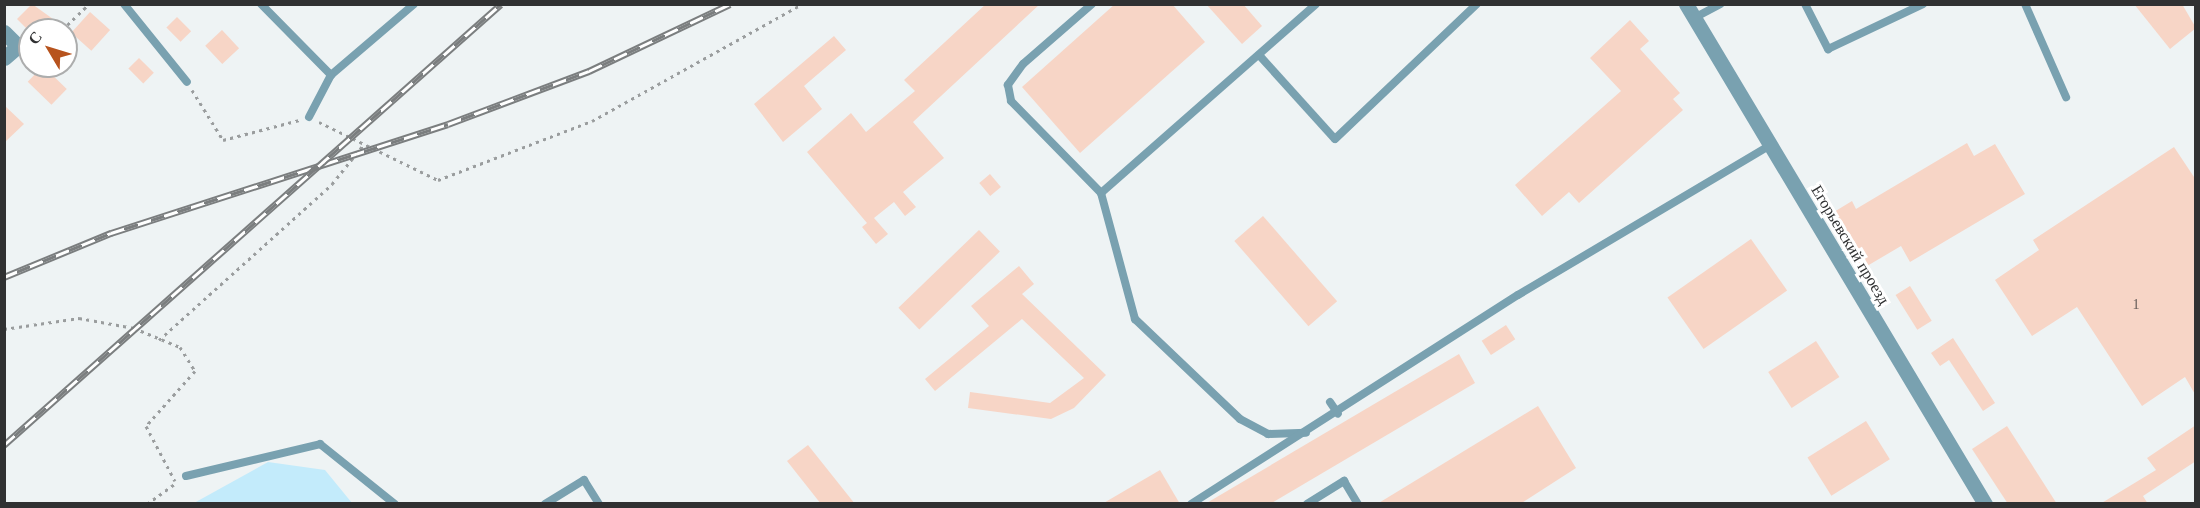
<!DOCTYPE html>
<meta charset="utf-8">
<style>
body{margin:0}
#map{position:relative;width:2200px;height:508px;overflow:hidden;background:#eef3f4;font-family:"Times New Roman",serif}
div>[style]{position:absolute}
.green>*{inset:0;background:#c3ebfb}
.building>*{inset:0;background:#f7d5c6;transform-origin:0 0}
.path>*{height:3px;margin-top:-1.5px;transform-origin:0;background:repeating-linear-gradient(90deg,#9a9d9e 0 3px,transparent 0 7.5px)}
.lane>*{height:8px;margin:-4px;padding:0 4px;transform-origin:4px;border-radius:4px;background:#79a1b0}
.street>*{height:15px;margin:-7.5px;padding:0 7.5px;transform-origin:7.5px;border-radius:7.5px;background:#79a1b0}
.rail>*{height:7px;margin-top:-3.5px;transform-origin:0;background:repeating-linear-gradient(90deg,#fff 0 14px,#7b7e7f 0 28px);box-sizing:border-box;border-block:2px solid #7b7e7f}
span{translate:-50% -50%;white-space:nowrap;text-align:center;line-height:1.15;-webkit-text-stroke:6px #fff;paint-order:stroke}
.number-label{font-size:14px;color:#625a57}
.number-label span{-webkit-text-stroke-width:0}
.street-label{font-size:16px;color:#303132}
.frame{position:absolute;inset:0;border:6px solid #303132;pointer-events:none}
.north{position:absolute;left:18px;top:18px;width:60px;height:60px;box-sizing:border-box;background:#fff;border:2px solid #acadad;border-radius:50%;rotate:308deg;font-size:16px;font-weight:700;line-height:24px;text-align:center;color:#303132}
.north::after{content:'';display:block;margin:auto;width:21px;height:27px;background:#b7531d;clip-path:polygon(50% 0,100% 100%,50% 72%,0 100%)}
</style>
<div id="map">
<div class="green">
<div style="clip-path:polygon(268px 462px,325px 470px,352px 503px,194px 503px)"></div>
</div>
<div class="building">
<div style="clip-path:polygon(32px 4px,53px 19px,41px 30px,28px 30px,17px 19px)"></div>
<div style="clip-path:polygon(986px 4px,1040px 4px,913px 122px,944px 158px,903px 192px,916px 207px,905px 216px,894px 202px,874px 218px,888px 234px,876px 244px,862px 227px,867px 223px,807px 152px,851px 113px,866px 132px,915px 91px,904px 80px)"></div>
<div style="clip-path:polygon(1115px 4px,1172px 4px,1205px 42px,1080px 153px,1022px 87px)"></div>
<div style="clip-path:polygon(1206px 4px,1243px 4px,1262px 26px,1242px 44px)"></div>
<div style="clip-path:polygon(2134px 4px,2182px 4px,2196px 28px,2170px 49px)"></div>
<div style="left:90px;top:12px;width:27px;height:28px;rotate:42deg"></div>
<div style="left:177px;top:17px;width:20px;height:15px;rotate:45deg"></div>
<div style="clip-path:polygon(1630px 20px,1649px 41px,1640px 49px,1680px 93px,1673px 99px,1683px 110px,1579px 203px,1569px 192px,1542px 216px,1515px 185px,1621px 91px,1590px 58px)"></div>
<div style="left:222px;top:30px;width:25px;height:23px;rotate:47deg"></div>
<div style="clip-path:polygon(834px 36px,846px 50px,804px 86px,822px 109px,783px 142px,754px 104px)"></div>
<div style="left:139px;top:58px;width:21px;height:15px;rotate:45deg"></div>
<div style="left:43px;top:66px;width:33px;height:22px;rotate:44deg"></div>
<div style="clip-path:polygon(4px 105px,24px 124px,4px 143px)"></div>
<div style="clip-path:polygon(1967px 143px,1974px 156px,1995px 144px,2025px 194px,1910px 262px,1901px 246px,1862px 269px,1829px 215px,1852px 201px,1856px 209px)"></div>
<div style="clip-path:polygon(2174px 147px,2196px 180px,2196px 396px,2185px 377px,2142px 406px,2077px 307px,2032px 336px,1995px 280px,2039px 250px,2033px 240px)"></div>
<div style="left:990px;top:174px;width:17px;height:14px;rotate:50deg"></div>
<div style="left:1263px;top:216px;width:113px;height:38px;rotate:49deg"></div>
<div style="left:979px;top:230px;width:30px;height:112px;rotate:46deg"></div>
<div style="left:1751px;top:239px;width:63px;height:102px;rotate:55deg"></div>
<div style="clip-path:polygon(1019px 266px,1034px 284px,1022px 294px,1106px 375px,1074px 408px,1051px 419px,968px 408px,970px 392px,1050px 403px,1084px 378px,1022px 319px,935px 391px,925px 379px,989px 326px,971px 306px)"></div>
<div style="left:1910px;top:286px;width:41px;height:17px;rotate:58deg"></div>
<div style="left:1506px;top:325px;width:17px;height:29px;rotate:57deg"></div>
<div style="clip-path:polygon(1953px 338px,1995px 403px,1983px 411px,1949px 360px,1940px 366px,1931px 353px)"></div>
<div style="left:1816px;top:341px;width:43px;height:57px;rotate:57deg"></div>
<div style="clip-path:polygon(1459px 354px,1475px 383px,1270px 504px,1205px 504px)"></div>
<div style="clip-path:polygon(1538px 406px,1576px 468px,1520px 504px,1377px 504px)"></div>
<div style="left:1866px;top:421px;width:45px;height:69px;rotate:58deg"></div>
<div style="clip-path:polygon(2196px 425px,2196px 461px,2143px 496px,2148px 504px,2100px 504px,2156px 470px,2147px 458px)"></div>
<div style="clip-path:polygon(2007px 426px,2057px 504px,2008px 504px,1972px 449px)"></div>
<div style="clip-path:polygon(808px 445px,855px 504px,821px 504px,787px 461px)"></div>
<div style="clip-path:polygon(1160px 470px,1180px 504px,1102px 504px)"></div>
</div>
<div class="path">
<div style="left:62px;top:30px;width:37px;rotate:-44deg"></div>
<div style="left:192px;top:90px;width:59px;rotate:58.2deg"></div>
<div style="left:223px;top:140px;width:79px;rotate:-14.7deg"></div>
<div style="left:319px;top:122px;width:132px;rotate:26deg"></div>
<div style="left:438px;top:180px;width:165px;rotate:-21deg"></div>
<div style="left:592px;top:121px;width:240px;rotate:-29.1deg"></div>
<div style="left:4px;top:329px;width:76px;rotate:-8.3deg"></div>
<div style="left:79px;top:318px;width:56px;rotate:10.3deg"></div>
<div style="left:134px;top:328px;width:50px;rotate:22.4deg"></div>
<div style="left:180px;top:347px;width:28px;rotate:58deg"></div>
<div style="left:195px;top:371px;width:74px;rotate:131.7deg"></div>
<div style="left:146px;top:426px;width:62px;rotate:62.2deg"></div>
<div style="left:159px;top:340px;width:233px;rotate:-42deg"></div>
<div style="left:332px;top:184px;width:51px;rotate:-51.3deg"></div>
<div style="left:147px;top:504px;width:37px;rotate:-36deg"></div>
</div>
<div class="lane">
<div style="left:124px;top:4px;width:100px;rotate:51.1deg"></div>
<div style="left:261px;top:4px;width:100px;rotate:45.4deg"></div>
<div style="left:331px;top:75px;width:109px;rotate:-40.5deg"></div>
<div style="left:1092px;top:4px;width:91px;rotate:139deg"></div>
<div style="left:1023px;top:64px;width:26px;rotate:126deg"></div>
<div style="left:1008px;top:85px;width:16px;rotate:79deg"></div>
<div style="left:1011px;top:101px;width:129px;rotate:45.6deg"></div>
<div style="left:1101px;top:193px;width:131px;rotate:74.9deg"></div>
<div style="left:1135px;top:319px;width:145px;rotate:43.6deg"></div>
<div style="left:1240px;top:419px;width:32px;rotate:28deg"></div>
<div style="left:1268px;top:434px;width:38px;rotate:-2deg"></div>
<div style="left:1805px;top:4px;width:51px;rotate:62.9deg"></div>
<div style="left:1828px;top:49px;width:105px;rotate:-25.3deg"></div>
<div style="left:2025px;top:4px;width:102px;rotate:66.2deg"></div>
<div style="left:1694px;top:18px;width:30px;rotate:-28deg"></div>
<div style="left:1259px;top:55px;width:113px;rotate:47.9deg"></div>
<div style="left:1335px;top:139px;width:196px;rotate:-43.6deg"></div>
<div style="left:309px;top:117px;width:47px;rotate:-62.4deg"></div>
<div style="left:1101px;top:193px;width:286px;rotate:-41.3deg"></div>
<div style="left:1330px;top:402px;width:14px;rotate:56deg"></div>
<div style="left:186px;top:476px;width:138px;rotate:-13.4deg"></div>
<div style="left:320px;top:444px;width:96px;rotate:38.7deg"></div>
<div style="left:545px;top:504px;width:46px;rotate:-31.6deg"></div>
<div style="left:584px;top:480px;width:28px;rotate:58deg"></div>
<div style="left:1191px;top:504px;width:388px;rotate:-32.6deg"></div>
<div style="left:1518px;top:295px;width:292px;rotate:-30.7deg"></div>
<div style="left:1307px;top:504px;width:44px;rotate:-31.9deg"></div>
<div style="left:1344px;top:481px;width:27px;rotate:59deg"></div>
</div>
<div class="street">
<div style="left:1686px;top:4px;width:583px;rotate:59.12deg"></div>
<div style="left:4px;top:32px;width:20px;rotate:45deg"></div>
<div style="left:18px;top:46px;width:18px;rotate:139deg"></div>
</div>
<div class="rail">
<div style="left:4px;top:277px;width:116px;rotate:-22.4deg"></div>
<div style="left:111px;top:233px;width:354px;rotate:-17.9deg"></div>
<div style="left:448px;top:124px;width:151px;rotate:-20.6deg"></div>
<div style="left:589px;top:71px;width:156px;rotate:-25.4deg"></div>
<div style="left:4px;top:445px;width:664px;rotate:-41.58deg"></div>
</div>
<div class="number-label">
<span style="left:2136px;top:305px">1</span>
</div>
<div class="street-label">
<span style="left:1850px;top:245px;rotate:59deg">Егорьевский проезд</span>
</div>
<div class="frame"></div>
<div class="north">С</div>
</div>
